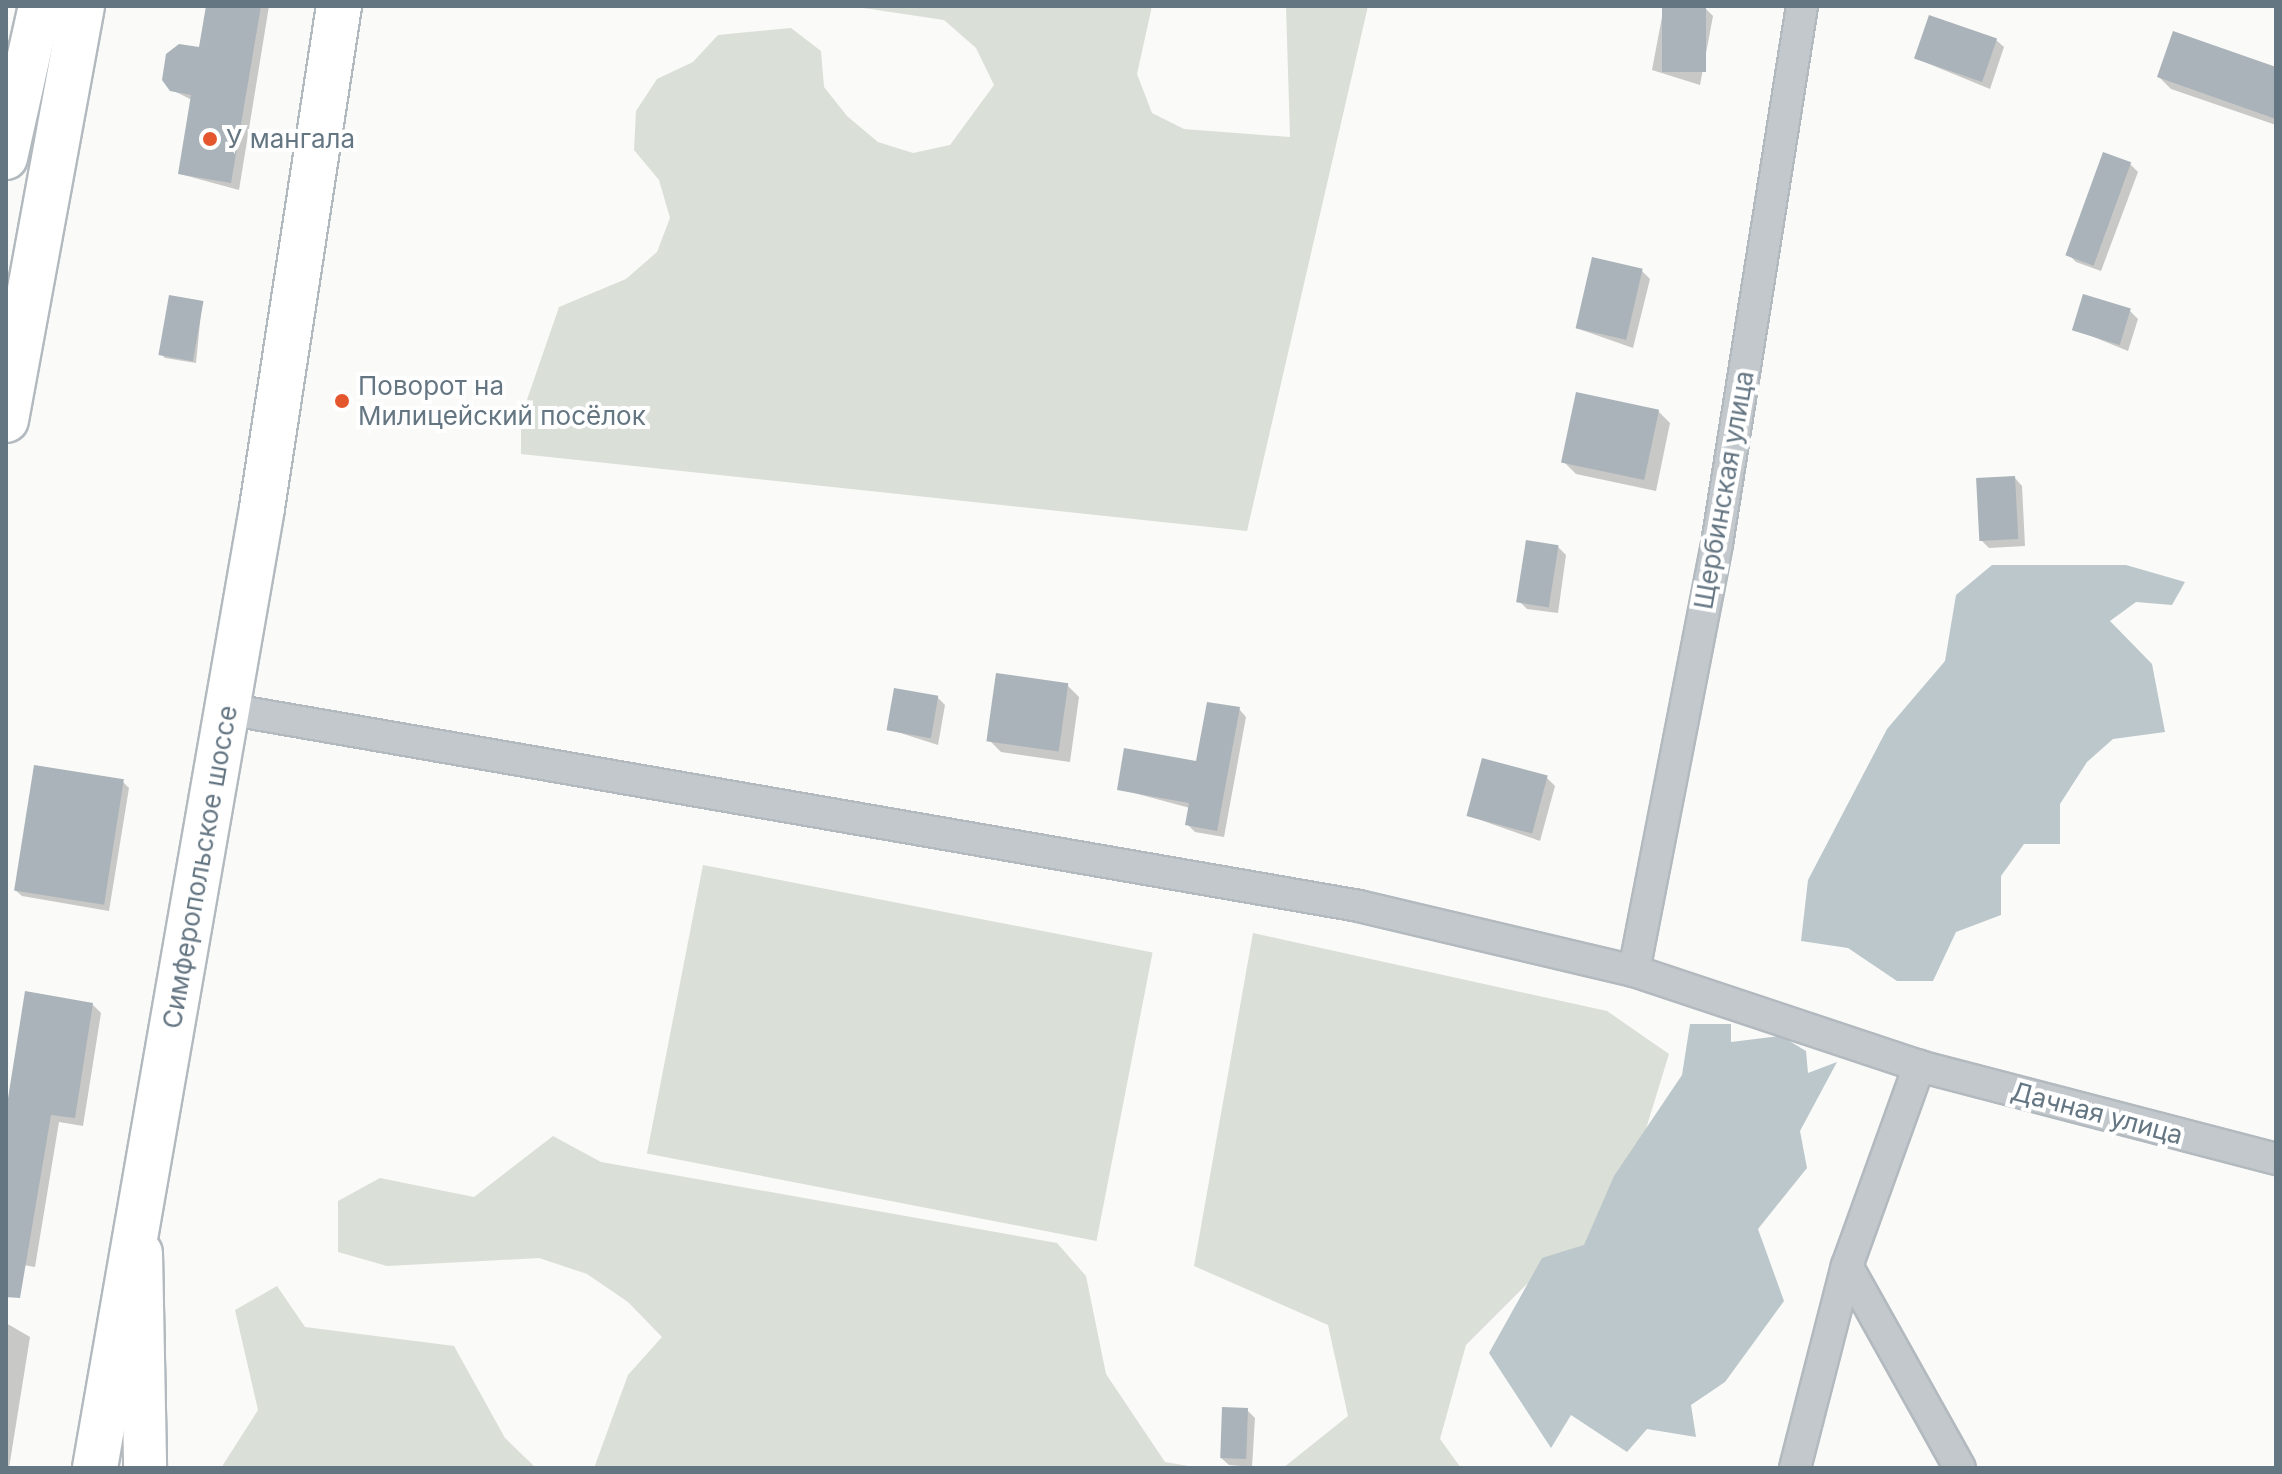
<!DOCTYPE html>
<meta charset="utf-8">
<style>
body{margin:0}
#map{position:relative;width:2282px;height:1474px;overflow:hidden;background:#fafaf8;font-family:Inter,sans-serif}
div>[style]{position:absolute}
.green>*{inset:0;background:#dadfd7;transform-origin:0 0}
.water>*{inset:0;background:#bbc7cb}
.shadow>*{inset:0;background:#0003}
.building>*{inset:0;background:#aab3b9;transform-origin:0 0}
.roads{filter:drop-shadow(2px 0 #b3babf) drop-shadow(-2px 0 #b3babf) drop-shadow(0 2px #b3babf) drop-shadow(0 -2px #b3babf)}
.minor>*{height:30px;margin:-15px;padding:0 15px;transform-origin:15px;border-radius:15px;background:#c3c8cc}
.secondary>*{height:42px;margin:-21px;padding:0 21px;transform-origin:21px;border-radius:21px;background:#fff}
.primary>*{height:44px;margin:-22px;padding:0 22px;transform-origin:22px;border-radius:22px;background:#fff}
.dots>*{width:22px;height:22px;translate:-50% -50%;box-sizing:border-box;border:4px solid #fff;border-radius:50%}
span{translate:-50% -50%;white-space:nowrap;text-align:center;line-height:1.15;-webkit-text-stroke:8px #fff;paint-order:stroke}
.poi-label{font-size:26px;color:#657683}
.left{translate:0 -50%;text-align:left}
.street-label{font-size:26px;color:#657683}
.frame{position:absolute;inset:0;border:8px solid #657683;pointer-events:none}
</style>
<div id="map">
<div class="green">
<div style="clip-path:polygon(850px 6px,1152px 6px,1137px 74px,1152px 113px,1184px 129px,1290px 137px,1286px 6px,1368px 6px,1247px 531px,521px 454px,521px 417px,559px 307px,626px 279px,657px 252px,670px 218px,659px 180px,634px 150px,636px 111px,657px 79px,693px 62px,718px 35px,791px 28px,821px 51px,824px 87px,847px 116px,878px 142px,913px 153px,950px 145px,994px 85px,976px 48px,944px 20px)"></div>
<div style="left:703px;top:865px;width:458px;height:294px;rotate:11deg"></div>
<div style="clip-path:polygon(1253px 933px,1607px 1011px,1669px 1054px,1630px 1181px,1587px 1270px,1532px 1279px,1466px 1345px,1440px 1439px,1461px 1468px,1283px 1468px,1348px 1416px,1328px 1325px,1194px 1266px)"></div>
<div style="clip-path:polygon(553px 1136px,601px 1162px,1057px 1243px,1086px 1276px,1106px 1374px,1165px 1462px,1200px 1468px,594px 1468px,628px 1375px,662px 1337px,628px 1302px,587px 1274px,539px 1258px,387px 1266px,338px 1252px,338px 1201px,380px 1178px,474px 1197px)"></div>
<div style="clip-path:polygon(277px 1286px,305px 1327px,454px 1346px,505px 1438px,536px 1468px,221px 1468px,258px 1410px,235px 1310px)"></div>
</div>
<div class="water">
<div style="clip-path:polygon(1992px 565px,2126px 565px,2185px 582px,2172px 605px,2136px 602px,2110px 621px,2152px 664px,2165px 732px,2113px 739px,2087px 762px,2060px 804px,2060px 844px,2024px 844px,2001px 876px,2001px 915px,1956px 932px,1933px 981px,1897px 981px,1848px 948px,1801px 941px,1808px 880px,1887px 729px,1945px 661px,1956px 595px)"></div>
<div style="clip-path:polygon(1690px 1024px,1731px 1024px,1731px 1042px,1781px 1036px,1806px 1051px,1808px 1073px,1837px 1062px,1800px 1131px,1807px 1168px,1758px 1229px,1784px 1301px,1725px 1382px,1691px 1405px,1696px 1437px,1647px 1429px,1627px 1452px,1571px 1415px,1551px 1448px,1489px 1353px,1542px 1258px,1584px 1245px,1614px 1176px,1682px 1075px)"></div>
</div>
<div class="shadow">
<div style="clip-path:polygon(208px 6px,269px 6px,239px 190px,180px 174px,192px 100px,172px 90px,201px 49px)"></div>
<div style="clip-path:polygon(1664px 6px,1705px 8px,1713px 16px,1700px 85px,1652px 70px)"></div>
<div style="clip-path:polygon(1996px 40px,2004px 47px,1990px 89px,1917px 59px)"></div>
<div style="clip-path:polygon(2276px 69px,2276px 125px,2171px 89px,2159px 77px)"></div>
<div style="clip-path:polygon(2130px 164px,2138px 172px,2101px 271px,2076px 262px,2068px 254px)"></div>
<div style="clip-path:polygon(1642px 271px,1650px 279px,1633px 348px,1576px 328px)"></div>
<div style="clip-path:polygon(202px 303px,196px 363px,165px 358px,161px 354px)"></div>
<div style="clip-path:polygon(2130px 311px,2138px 319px,2128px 351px,2074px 329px)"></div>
<div style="clip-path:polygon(1658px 411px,1670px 423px,1656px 491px,1576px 474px,1564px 462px)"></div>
<div style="clip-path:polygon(2015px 478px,2022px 486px,2025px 546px,1989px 548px,1981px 540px)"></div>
<div style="clip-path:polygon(1558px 547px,1566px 555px,1558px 613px,1527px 609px,1519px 601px)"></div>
<div style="clip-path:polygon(1067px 685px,1079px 697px,1070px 762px,1001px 752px,989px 740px)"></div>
<div style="clip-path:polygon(937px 697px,945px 705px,938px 745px,888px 729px)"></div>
<div style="clip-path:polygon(1239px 709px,1246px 717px,1224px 837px,1195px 832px,1187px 824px,1190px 808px,1119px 789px,1198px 763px)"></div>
<div style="clip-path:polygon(1547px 778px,1555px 786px,1540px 841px,1469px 816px)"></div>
<div style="clip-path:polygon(123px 782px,129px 788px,109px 911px,22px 896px,15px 890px)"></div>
<div style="clip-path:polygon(93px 1005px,101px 1013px,83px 1126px,59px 1122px,35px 1267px,6px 1262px,6px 1116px)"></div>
<div style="clip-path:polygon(6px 1323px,30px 1337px,9px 1468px,6px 1468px)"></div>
<div style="clip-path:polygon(1247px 1410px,1255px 1418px,1252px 1467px,1229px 1465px,1221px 1458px)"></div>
</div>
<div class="building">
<div style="clip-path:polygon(206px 6px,261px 6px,231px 183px,178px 174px,191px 95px,170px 91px,162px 80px,166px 54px,179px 44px,199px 47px)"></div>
<div style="left:1662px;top:6px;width:44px;height:66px"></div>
<div style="left:1929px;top:15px;width:72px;height:46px;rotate:19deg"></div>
<div style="clip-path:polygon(2173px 31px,2276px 67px,2276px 119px,2157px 77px)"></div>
<div style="left:2103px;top:152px;width:30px;height:110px;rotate:20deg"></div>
<div style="left:1592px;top:257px;width:52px;height:73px;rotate:13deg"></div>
<div style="left:2083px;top:294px;width:50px;height:38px;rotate:17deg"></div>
<div style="left:169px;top:295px;width:35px;height:61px;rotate:10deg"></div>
<div style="left:1576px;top:392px;width:85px;height:72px;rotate:12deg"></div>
<div style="left:2015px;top:476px;width:63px;height:39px;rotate:87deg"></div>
<div style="left:1526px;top:540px;width:33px;height:63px;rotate:9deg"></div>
<div style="left:996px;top:673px;width:73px;height:69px;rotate:8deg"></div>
<div style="left:894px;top:688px;width:45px;height:43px;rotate:10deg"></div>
<div style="clip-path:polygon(1207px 702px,1240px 707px,1217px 831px,1185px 825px,1189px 803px,1117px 790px,1124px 748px,1196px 761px)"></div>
<div style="left:1482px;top:758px;width:68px;height:60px;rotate:15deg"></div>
<div style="left:34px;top:765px;width:91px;height:127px;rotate:9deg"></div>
<div style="clip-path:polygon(25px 991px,93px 1003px,75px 1118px,51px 1115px,20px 1298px,6px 1297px,6px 1111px)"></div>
<div style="left:1222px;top:1407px;width:26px;height:51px;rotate:2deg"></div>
</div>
<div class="roads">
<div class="minor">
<div style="left:227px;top:709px;width:1149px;rotate:9.87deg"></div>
<div style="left:1359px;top:906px;width:283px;rotate:13.3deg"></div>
<div style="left:1634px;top:971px;width:300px;rotate:18.4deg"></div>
<div style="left:1919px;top:1066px;width:369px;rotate:14.6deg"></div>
<div style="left:1634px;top:971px;width:435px;rotate:-79deg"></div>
<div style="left:1717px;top:544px;width:545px;rotate:-81.02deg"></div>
<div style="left:1847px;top:1266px;width:231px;rotate:60.8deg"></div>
<div style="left:1795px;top:1468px;width:209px;rotate:-75.6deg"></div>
<div style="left:1847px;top:1266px;width:213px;rotate:-70.2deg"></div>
</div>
<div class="secondary">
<div style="left:6px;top:158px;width:156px;rotate:-77.4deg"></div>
<div style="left:141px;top:1253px;width:215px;rotate:88.9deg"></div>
</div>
<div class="primary">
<div style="left:6px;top:420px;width:421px;rotate:-79.6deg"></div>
<div style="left:95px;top:1468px;width:974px;rotate:-80.13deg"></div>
<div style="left:262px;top:508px;width:508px;rotate:-81.28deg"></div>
</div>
</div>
<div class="dots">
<div style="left:210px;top:139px;background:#e4572e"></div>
<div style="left:342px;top:401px;background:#e4572e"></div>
</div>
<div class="poi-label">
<span class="left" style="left:226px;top:139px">У мангала</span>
<span class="left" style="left:358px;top:401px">Поворот на<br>Милицейский посёлок</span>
</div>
<div class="street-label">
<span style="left:1724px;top:490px;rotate:-80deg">Щербинская улица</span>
<span style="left:200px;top:867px;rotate:-80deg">Симферопольское шоссе</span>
<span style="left:2097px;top:1113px;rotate:15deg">Дачная улица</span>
</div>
<div class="frame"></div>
</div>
